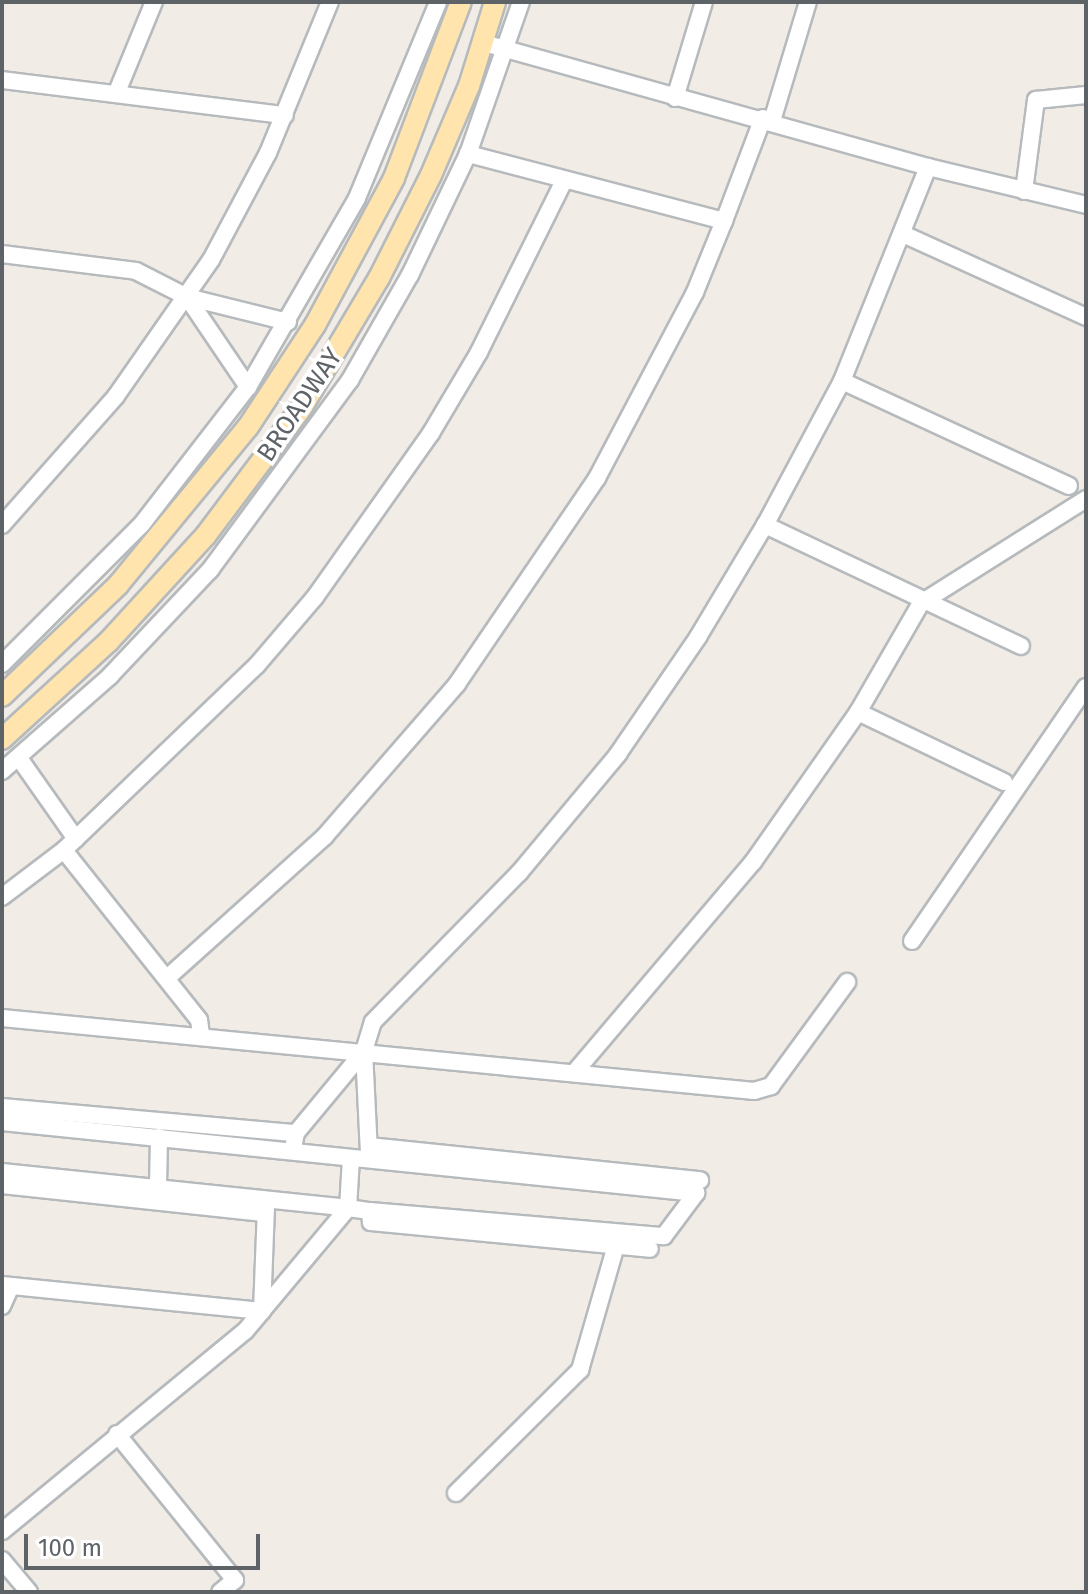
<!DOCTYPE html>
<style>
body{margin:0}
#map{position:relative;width:1088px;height:1594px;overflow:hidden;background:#f1ede6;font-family:"Fira Sans",sans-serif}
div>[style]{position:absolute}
.roads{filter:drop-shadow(2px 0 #b6babd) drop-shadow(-2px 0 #b6babd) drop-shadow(0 2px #b6babd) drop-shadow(0 -2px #b6babd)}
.minor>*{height:16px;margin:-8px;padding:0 8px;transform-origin:8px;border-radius:8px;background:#fff}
.major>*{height:20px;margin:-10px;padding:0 10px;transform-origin:10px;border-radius:10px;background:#ffe4ad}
span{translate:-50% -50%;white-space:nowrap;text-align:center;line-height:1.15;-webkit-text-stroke:7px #fff;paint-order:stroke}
.street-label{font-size:26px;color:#5d6367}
.frame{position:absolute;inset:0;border:4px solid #5d6367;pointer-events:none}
.scale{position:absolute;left:24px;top:1534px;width:236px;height:36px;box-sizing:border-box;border:4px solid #5d6367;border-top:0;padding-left:10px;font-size:24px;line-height:28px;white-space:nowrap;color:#5d6367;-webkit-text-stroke:6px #fff;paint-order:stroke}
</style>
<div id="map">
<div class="roads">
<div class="minor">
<div style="left:484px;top:43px;width:461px;rotate:15.6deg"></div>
<div style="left:928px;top:167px;width:163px;rotate:13.5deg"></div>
<div style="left:2px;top:80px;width:285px;rotate:7.1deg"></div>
<div style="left:117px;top:92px;width:97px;rotate:-67.7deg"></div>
<div style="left:675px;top:98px;width:100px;rotate:-73.2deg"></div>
<div style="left:772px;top:121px;width:124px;rotate:-73.2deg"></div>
<div style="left:928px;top:167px;width:231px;rotate:111.9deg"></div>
<div style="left:842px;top:381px;width:163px;rotate:118.1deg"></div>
<div style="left:765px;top:525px;width:283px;rotate:25.3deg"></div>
<div style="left:1024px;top:191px;width:92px;rotate:-82.5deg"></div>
<div style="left:1036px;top:100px;width:50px;rotate:-5.7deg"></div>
<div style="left:724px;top:221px;width:110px;rotate:-69.3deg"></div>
<div style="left:903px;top:234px;width:201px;rotate:24.4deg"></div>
<div style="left:2px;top:254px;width:135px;rotate:7.2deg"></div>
<div style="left:136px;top:271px;width:57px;rotate:27deg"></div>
<div style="left:187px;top:297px;width:104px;rotate:13.9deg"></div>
<div style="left:187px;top:297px;width:109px;rotate:55.9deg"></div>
<div style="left:842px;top:381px;width:250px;rotate:24.8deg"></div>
<div style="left:2px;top:525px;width:172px;rotate:-48.5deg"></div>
<div style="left:116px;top:396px;width:166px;rotate:-55.1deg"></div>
<div style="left:211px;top:260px;width:121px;rotate:-62deg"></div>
<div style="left:268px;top:153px;width:163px;rotate:-67.7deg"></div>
<div style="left:2px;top:664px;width:198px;rotate:-45deg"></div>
<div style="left:142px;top:524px;width:173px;rotate:-52.3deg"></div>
<div style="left:248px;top:387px;width:218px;rotate:-60deg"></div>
<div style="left:357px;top:198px;width:212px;rotate:-67.5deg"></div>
<div style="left:858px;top:712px;width:162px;rotate:25.6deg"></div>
<div style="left:19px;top:758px;width:99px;rotate:54.9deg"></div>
<div style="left:2px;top:771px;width:144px;rotate:-41.3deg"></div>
<div style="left:110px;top:676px;width:146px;rotate:-46.7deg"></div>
<div style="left:210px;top:570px;width:236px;rotate:-53.6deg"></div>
<div style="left:350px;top:380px;width:121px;rotate:-60.3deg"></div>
<div style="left:410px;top:275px;width:134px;rotate:-64.4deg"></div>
<div style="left:468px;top:154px;width:161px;rotate:-70.8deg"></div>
<div style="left:2px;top:897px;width:78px;rotate:-37.2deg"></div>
<div style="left:912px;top:941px;width:308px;rotate:-55.6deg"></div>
<div style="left:167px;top:978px;width:212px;rotate:-41.9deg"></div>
<div style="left:325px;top:836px;width:201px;rotate:-49deg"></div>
<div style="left:457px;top:684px;width:249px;rotate:-55.8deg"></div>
<div style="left:597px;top:478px;width:210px;rotate:-62.2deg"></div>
<div style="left:695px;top:292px;width:77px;rotate:-67.8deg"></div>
<div style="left:724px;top:221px;width:265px;rotate:-165.3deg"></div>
<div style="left:2px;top:1018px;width:756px;rotate:5.54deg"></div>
<div style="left:754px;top:1091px;width:18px;rotate:-16deg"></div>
<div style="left:771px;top:1086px;width:129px;rotate:-53.8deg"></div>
<div style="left:201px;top:1034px;width:14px;rotate:-98deg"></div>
<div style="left:199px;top:1020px;width:217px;rotate:-128.5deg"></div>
<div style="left:64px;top:850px;width:267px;rotate:-43.8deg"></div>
<div style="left:257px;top:665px;width:89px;rotate:-49.5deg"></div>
<div style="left:315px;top:597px;width:201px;rotate:-54.7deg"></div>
<div style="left:431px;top:433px;width:94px;rotate:-59.3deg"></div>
<div style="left:479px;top:352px;width:191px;rotate:-63.6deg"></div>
<div style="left:364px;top:1051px;width:30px;rotate:-73deg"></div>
<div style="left:373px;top:1022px;width:209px;rotate:-45.6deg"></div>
<div style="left:519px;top:873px;width:155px;rotate:-50.2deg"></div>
<div style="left:618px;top:754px;width:142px;rotate:-55.6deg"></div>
<div style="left:698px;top:637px;width:131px;rotate:-59.1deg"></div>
<div style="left:574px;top:1073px;width:277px;rotate:-49.7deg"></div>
<div style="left:753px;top:862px;width:183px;rotate:-55deg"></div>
<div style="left:858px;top:712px;width:126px;rotate:-60deg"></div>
<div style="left:921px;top:603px;width:195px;rotate:-32.2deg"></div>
<div style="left:2px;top:1107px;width:295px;rotate:5.1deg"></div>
<div style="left:2px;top:1122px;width:698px;rotate:5.84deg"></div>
<div style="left:294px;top:1143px;width:10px;rotate:-79deg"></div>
<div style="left:296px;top:1133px;width:107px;rotate:-50.3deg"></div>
<div style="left:364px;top:1051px;width:104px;rotate:87.2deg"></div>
<div style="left:369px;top:1146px;width:333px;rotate:5.9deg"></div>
<div style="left:351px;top:1158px;width:50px;rotate:93.4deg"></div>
<div style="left:348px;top:1208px;width:22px;rotate:8deg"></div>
<div style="left:370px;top:1211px;width:295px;rotate:4.9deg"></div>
<div style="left:664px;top:1236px;width:54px;rotate:-53.3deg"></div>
<div style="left:2px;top:1172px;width:348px;rotate:5.9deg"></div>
<div style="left:348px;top:1208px;width:134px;rotate:129.9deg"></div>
<div style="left:2px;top:1185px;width:263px;rotate:6.1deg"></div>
<div style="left:158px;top:1186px;width:49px;rotate:-88.8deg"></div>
<div style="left:370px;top:1211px;width:11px;rotate:85deg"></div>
<div style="left:371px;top:1222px;width:280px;rotate:5.5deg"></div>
<div style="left:2px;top:1285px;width:261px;rotate:5.7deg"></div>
<div style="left:262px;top:1311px;width:26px;rotate:130deg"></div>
<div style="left:245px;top:1331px;width:315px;rotate:140.5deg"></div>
<div style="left:2px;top:1306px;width:22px;rotate:-66deg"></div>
<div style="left:262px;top:1311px;width:106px;rotate:-87.8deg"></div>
<div style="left:117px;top:1434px;width:188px;rotate:51.1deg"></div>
<div style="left:235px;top:1580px;width:19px;rotate:141deg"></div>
<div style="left:456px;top:1493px;width:175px;rotate:-44.8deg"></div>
<div style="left:580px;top:1370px;width:130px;rotate:-73.9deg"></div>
<div style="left:2px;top:1560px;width:42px;rotate:49.8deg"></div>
</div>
<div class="major">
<div style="left:2px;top:696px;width:161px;rotate:-43.7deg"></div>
<div style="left:118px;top:585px;width:205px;rotate:-50.6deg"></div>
<div style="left:248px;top:427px;width:122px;rotate:-56.7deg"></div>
<div style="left:315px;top:325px;width:167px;rotate:-61.7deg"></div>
<div style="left:394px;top:178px;width:188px;rotate:-69.2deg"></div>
<div style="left:2px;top:739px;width:145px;rotate:-42.5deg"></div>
<div style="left:109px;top:641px;width:144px;rotate:-47.5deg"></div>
<div style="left:206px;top:535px;width:160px;rotate:-53.1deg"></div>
<div style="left:302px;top:407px;width:150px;rotate:-59.2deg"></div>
<div style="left:379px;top:278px;width:115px;rotate:-63.2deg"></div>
<div style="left:431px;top:175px;width:97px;rotate:-66.9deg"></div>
<div style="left:469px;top:86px;width:88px;rotate:-72.8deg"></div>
</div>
</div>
<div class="street-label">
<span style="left:300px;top:405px;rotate:-56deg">BROADWAY</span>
</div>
<div class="frame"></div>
<div class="scale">100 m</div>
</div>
